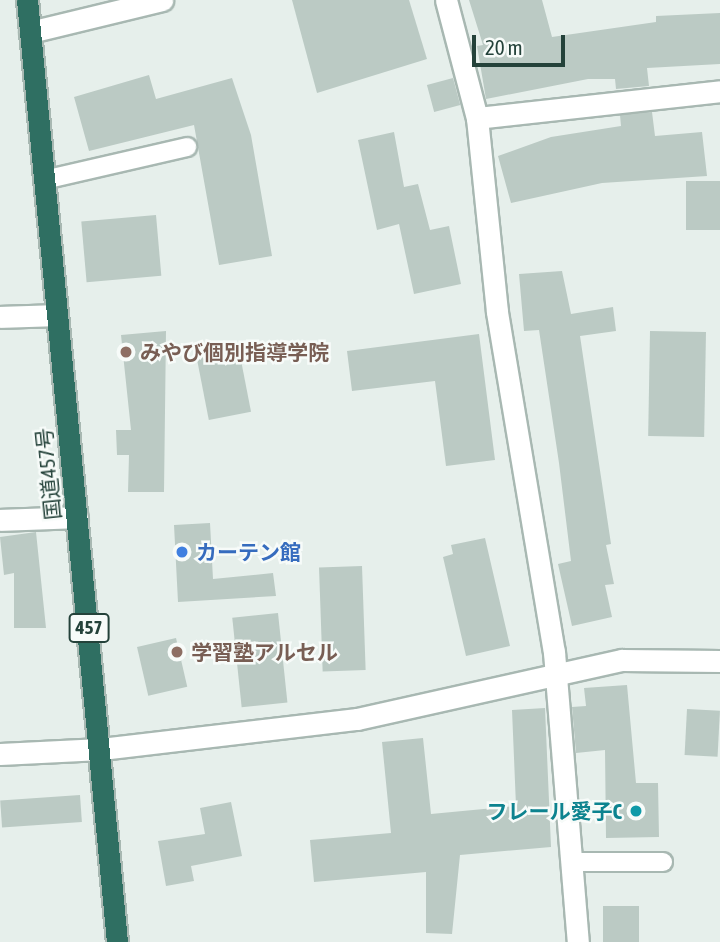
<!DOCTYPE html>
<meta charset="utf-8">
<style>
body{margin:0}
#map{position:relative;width:720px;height:942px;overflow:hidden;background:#e6efeb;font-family:"Asap Condensed","Noto Sans JP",sans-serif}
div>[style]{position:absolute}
.building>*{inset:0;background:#bbcac4;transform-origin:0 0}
.roads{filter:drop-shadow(2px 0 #a8b8b2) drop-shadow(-2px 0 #a8b8b2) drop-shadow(0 2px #a8b8b2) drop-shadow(0 -2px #a8b8b2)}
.lane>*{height:18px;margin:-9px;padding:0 9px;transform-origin:9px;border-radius:9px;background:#fff}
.street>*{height:21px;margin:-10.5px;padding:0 10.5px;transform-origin:10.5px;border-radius:10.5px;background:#fff}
.secondary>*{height:21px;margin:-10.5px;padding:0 10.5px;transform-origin:10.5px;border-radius:10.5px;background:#fff}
.highway>*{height:21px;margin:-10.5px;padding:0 10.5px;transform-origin:10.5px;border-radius:10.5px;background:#2f6f62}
.dots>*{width:19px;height:19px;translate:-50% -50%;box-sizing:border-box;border:4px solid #f7fbf9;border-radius:50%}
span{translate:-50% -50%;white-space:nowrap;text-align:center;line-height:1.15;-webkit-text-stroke:5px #f7fbf9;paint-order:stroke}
.shield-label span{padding:2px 5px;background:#f7fbf9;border:2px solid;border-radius:5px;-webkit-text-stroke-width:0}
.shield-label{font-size:19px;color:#24423a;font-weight:700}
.education-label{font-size:21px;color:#785e54;font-weight:700}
.left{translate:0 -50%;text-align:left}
.street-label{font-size:21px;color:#24423a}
.shop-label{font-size:21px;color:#366cbe;font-weight:700}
.culture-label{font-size:21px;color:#0d838f;font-weight:700}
.right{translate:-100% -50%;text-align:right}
.scale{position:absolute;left:472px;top:35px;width:93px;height:32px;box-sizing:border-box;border:4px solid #24423a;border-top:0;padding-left:9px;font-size:21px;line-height:24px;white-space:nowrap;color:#24423a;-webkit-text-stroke:5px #f7fbf9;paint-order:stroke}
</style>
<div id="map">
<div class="building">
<div style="clip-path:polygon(292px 0,409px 0,427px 59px,317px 93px)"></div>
<div style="clip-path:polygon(469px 0,542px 0,552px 37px,656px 22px,656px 16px,720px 13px,720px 64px,647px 68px,649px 86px,616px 89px,615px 79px,588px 79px,486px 99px,477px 46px,483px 45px)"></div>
<div style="clip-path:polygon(149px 75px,156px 99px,232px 78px,251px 135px,272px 256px,219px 265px,194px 125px,89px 151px,74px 97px)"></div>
<div style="left:453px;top:78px;width:28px;height:27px;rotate:75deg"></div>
<div style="clip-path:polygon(652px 112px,655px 136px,702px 132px,707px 176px,602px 183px,511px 203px,498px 156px,551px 137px,621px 126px,620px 115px)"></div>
<div style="clip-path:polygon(394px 132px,404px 187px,418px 184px,430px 230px,449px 226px,461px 284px,414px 294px,399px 224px,377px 230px,358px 140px)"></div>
<div style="left:720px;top:181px;width:49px;height:34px;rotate:90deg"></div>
<div style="left:156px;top:215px;width:61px;height:75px;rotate:85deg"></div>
<div style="clip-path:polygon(562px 271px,571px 314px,613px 307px,616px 331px,580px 336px,611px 544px,606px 545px,614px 584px,605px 585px,612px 617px,572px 626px,558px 564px,571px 561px,559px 463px,539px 330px,524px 331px,519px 274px)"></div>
<div style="clip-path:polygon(166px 331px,164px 492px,128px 492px,129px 455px,117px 455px,116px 430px,131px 430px,121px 335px)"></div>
<div style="left:650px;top:331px;width:56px;height:105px;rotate:1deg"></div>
<div style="clip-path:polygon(479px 334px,495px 460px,446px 466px,435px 381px,352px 391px,347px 351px)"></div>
<div style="left:239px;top:350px;width:63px;height:43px;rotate:79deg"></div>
<div style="clip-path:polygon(210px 523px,213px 579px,273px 573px,276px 596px,178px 602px,174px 525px)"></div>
<div style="clip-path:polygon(36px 532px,46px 628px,14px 628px,14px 573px,4px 575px,0 537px)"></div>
<div style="clip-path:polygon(485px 538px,510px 646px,466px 656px,443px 557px,453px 554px,451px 545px)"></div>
<div style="left:362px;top:566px;width:104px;height:43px;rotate:88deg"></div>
<div style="left:278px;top:613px;width:90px;height:46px;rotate:84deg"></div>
<div style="left:176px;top:638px;width:50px;height:40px;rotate:77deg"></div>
<div style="clip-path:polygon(627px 685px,636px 783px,658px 783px,659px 837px,606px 838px,605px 750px,576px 753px,572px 707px,586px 706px,584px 688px)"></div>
<div style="clip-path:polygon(545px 708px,551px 847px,460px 855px,452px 934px,426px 933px,426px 872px,314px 882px,310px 840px,391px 833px,382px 742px,423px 738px,431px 814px,516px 806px,512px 710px)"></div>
<div style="left:687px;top:709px;width:33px;height:46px;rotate:3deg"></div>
<div style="left:80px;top:795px;width:27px;height:80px;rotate:86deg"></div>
<div style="clip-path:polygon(231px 802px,242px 856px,191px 866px,194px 881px,166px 886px,158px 841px,205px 834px,200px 808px)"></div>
<div style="left:603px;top:906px;width:36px;height:36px"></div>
</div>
<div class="roads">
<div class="lane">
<div style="left:44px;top:180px;width:147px;rotate:-13deg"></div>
<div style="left:576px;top:862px;width:87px"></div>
</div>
<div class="street">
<div style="left:446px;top:0;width:122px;rotate:75.3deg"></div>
<div style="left:477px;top:118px;width:195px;rotate:84.1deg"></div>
<div style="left:497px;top:312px;width:345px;rotate:80.5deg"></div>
<div style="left:554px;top:652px;width:291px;rotate:85.3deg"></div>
<div style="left:30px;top:32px;width:136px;rotate:-13.6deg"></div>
<div style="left:477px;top:118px;width:244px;rotate:-6.3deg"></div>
<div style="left:0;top:520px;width:77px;rotate:-2.2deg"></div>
<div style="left:0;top:754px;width:101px;rotate:-2.8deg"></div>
</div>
<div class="secondary">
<div style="left:0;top:317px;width:56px;rotate:-2deg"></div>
<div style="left:101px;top:749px;width:258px;rotate:-6.7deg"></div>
<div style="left:357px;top:719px;width:271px;rotate:-12.6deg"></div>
<div style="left:622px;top:660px;width:98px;rotate:0.6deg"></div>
</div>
<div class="highway">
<div style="left:27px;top:0;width:946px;rotate:84.54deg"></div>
</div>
</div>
<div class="dots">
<div style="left:126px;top:352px;background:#8d6e63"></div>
<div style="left:182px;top:552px;background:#3f7fe0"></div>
<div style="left:177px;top:652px;background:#8d6e63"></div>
<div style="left:636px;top:811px;background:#0f9aa8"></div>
</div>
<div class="shield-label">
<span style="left:89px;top:628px">457</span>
</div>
<div class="education-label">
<span class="left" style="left:140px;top:352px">みやび個別指導学院</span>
<span class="left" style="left:191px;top:652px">学習塾アルセル</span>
</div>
<div class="street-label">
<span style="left:48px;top:474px;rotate:-96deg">国道457号</span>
</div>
<div class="shop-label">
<span class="left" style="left:196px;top:552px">カーテン館</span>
</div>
<div class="culture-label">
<span class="right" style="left:622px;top:811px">フレール愛子C</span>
</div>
<div class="scale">20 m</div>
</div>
